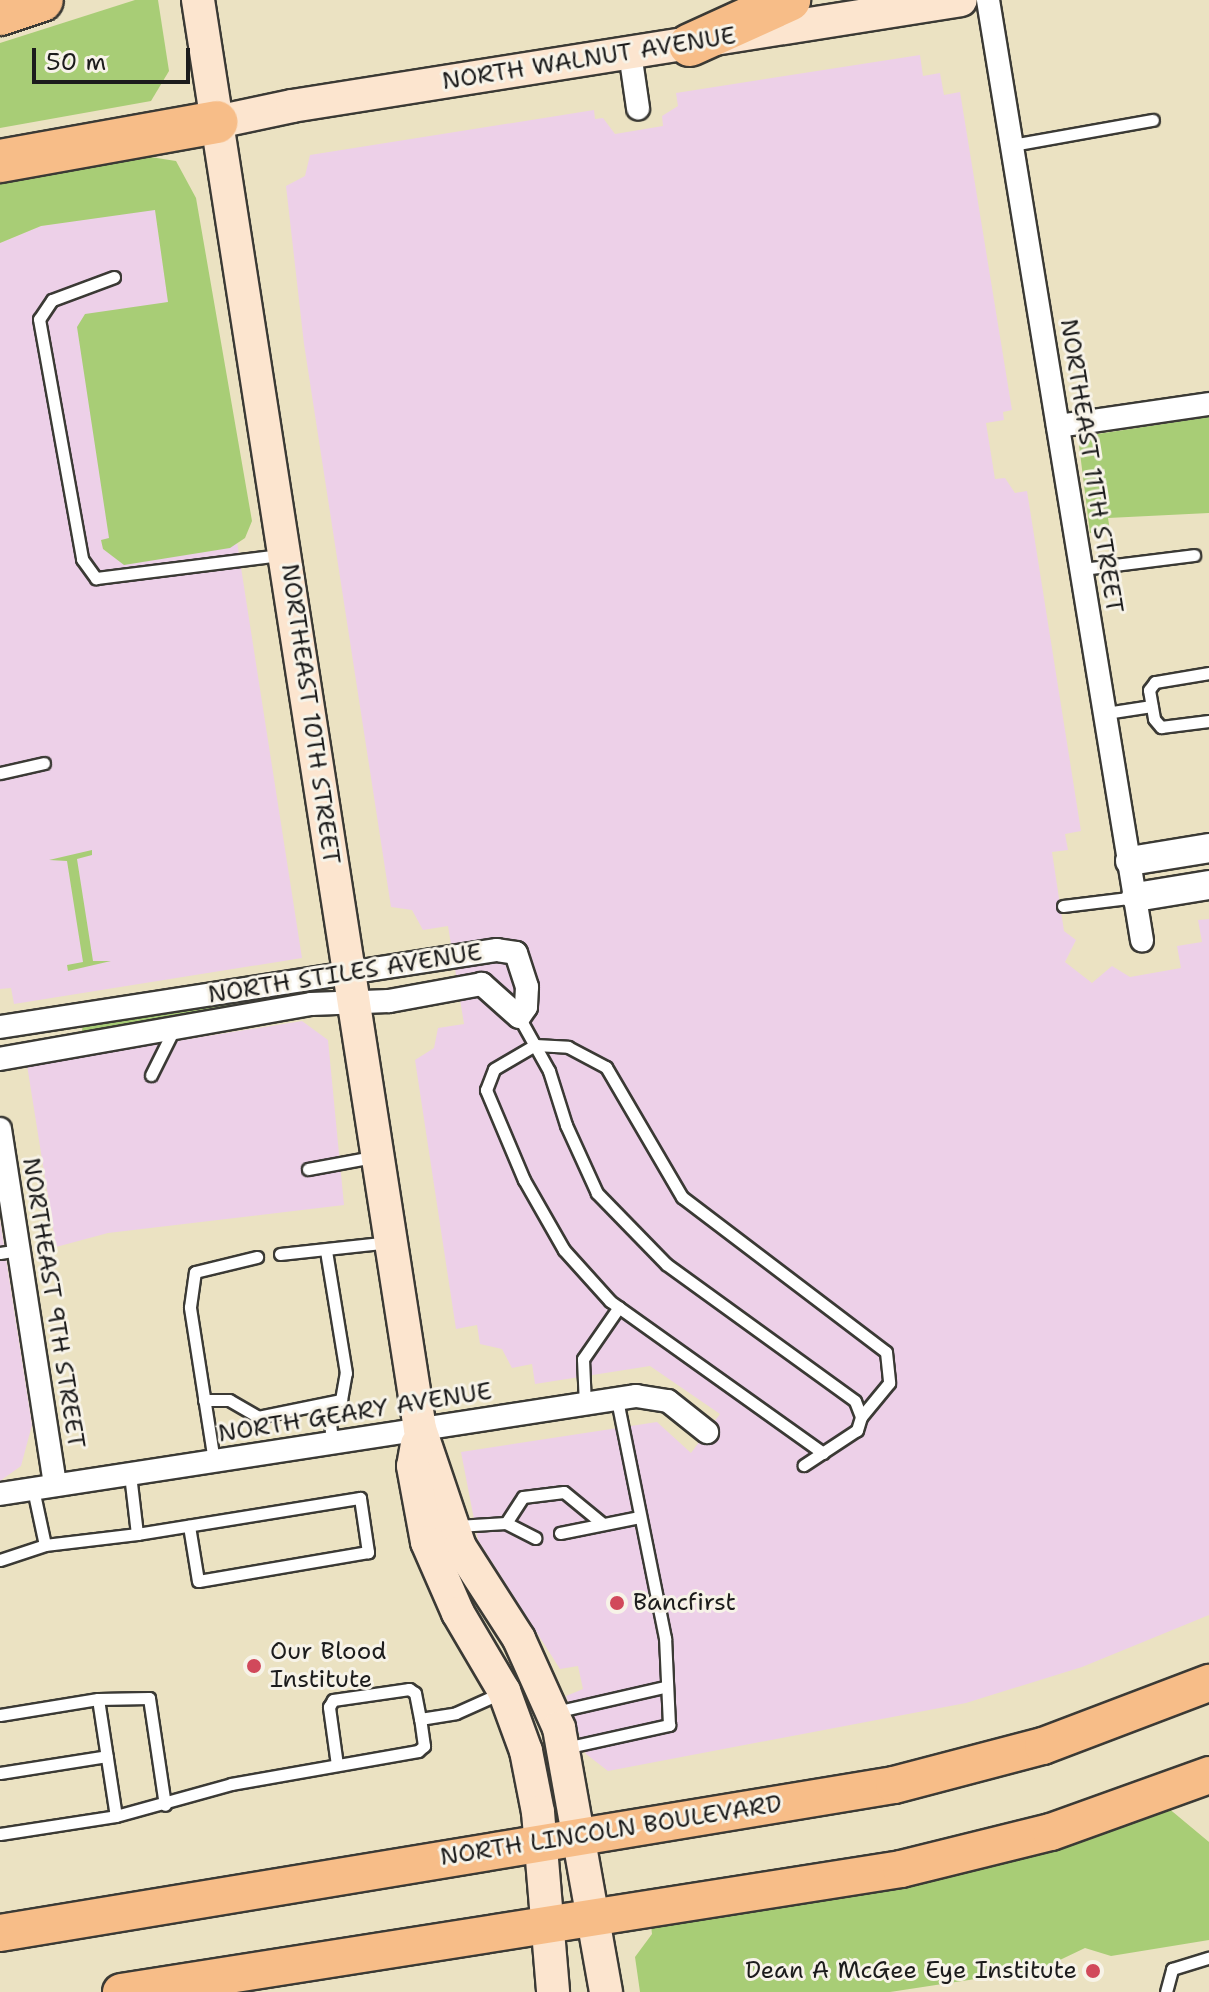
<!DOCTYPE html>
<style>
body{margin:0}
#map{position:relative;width:1209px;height:1992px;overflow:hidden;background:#ebe2c2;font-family:"Shantell Sans",sans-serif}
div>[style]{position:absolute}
.built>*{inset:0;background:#edd0e8}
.green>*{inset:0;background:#a8cd76}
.roads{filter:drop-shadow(2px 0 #3b3a35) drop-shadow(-2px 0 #3b3a35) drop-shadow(0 2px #3b3a35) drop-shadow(0 -2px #3b3a35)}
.service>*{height:11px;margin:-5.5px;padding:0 5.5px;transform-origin:5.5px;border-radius:5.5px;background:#fff}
.minor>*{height:22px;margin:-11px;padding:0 11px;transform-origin:11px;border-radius:11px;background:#fff}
.tertiary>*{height:28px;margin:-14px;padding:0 14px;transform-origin:14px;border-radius:14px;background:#fff}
.secondary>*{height:32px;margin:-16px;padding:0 16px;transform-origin:16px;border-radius:16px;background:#fce5cf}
.primary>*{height:36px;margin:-18px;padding:0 18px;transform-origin:18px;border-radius:18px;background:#f7bd88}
.motorway>*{height:42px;margin:-21px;padding:0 21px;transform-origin:21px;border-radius:21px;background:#f7bd88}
.dots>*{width:22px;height:22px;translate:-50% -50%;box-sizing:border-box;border:4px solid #f7f3e8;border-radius:50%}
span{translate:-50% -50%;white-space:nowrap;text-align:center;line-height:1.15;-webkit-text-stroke:6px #f7f3e8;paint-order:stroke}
.street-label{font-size:24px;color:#1c1c1c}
.poi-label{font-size:24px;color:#1c1c1c}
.left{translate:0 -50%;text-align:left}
.right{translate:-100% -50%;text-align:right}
.scale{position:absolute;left:32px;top:48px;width:158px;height:36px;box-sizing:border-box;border:4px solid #1c1c1c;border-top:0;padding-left:10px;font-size:24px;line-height:28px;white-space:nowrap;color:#1c1c1c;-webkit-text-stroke:6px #f7f3e8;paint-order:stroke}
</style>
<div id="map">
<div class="built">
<div style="clip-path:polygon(920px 55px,923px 76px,940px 73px,944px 95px,960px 92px,1012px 410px,1003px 412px,1004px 420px,986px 423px,995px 479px,1005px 478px,1015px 493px,1027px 491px,1081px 831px,1065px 834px,1068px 850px,1052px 852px,1064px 931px,1076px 940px,1065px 962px,1092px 983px,1112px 966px,1130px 977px,1181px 968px,1177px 946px,1202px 942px,1198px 920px,1209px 919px,1209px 1615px,1082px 1667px,966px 1703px,608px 1771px,586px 1754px,566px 1696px,583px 1689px,578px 1666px,560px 1669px,478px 1540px,461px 1452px,657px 1422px,691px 1453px,720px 1414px,650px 1366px,535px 1384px,532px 1364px,512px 1368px,502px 1349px,480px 1344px,477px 1325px,456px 1329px,415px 1060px,434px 1048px,438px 1028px,464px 1024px,448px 926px,423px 930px,412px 910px,391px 907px,304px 344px,286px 186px,305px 176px,310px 155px,594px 110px,595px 119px,603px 118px,615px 134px,663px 126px,662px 116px,678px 106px,676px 93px)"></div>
<div style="clip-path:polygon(155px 209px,203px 545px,237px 542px,302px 958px,14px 1004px,11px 988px,0 989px,0 243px,41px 226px)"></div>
<div style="clip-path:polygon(302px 1021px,328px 1040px,344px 1205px,108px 1233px,56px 1247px,27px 1065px)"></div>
<div style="clip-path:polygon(0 1220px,32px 1425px,21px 1466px,0 1481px)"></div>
</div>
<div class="green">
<div style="clip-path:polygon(135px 0,158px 0,169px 71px,151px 101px,0 128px,0 43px)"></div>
<div style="clip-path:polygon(144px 156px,176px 161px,196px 198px,252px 521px,245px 538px,230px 548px,124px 565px,103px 549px,101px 540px,109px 538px,77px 327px,85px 314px,168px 302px,155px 210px,41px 226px,0 243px,0 182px)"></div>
<div style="clip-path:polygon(1209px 417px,1209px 513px,1108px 518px,1110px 531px,1090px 533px,1078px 437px)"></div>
<div style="clip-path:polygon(92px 850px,92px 855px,77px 859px,93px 961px,111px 961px,68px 971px,67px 965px,83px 962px,67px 861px,49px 860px)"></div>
<div style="clip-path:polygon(233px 1004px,174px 1023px,81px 1034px,83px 1026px)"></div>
<div style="clip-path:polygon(1167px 1807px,1209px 1842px,1209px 1940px,1111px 1956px,1085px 1948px,1041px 1969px,890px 1992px,640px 1992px,635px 1957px,652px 1934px,651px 1925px)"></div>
</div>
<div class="roads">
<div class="service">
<div style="left:1012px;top:145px;width:143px;rotate:-10.1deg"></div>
<div style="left:114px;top:277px;width:66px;rotate:159.6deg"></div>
<div style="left:52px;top:300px;width:23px;rotate:124deg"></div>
<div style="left:39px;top:319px;width:244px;rotate:79.8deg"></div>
<div style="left:82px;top:559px;width:24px;rotate:54deg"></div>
<div style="left:96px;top:578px;width:186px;rotate:-7.1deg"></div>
<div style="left:1082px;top:569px;width:113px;rotate:-7.1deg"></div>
<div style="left:1209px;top:673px;width:55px;rotate:170.5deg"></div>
<div style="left:1155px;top:682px;width:10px;rotate:127deg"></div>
<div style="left:1149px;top:690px;width:29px;rotate:80deg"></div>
<div style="left:1154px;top:719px;width:11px;rotate:49deg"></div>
<div style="left:1161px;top:727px;width:48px;rotate:-7.1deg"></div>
<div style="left:1106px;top:713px;width:46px;rotate:-8.8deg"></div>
<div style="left:0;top:773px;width:45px;rotate:-12.8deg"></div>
<div style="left:1063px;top:906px;width:74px;rotate:-7deg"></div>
<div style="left:519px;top:1017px;width:62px;rotate:60.9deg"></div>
<div style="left:549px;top:1071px;width:57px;rotate:72.5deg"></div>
<div style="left:566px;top:1125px;width:75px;rotate:65.5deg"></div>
<div style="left:597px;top:1193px;width:99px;rotate:45.8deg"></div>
<div style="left:666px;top:1264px;width:233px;rotate:35.9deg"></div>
<div style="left:855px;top:1401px;width:17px;rotate:69deg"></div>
<div style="left:861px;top:1417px;width:14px;rotate:107deg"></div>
<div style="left:857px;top:1430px;width:64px;rotate:146.6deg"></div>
<div style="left:151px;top:1075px;width:49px;rotate:-63.4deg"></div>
<div style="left:308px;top:1169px;width:66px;rotate:-10.5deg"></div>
<div style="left:0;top:1253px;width:18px;rotate:-9deg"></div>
<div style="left:280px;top:1254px;width:111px;rotate:-6.2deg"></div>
<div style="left:204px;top:1400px;width:25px"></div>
<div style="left:229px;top:1400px;width:34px;rotate:30deg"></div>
<div style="left:258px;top:1417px;width:85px;rotate:-11.6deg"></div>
<div style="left:341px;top:1400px;width:27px;rotate:-80deg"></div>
<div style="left:346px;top:1373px;width:124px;rotate:-99.3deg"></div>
<div style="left:585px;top:1405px;width:46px;rotate:-92.5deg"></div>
<div style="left:583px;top:1359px;width:63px;rotate:-55.3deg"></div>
<div style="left:328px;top:1407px;width:35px;rotate:83deg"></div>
<div style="left:823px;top:1453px;width:262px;rotate:-144.5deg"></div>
<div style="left:610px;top:1301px;width:69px;rotate:-132deg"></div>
<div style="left:564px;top:1250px;width:81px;rotate:-119.7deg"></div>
<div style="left:524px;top:1180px;width:98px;rotate:-112.9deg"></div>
<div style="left:486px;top:1090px;width:22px;rotate:-69deg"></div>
<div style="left:494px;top:1069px;width:48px;rotate:-30.3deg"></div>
<div style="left:535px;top:1045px;width:33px;rotate:3deg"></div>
<div style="left:568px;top:1047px;width:43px;rotate:27.8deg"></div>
<div style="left:606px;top:1067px;width:151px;rotate:59.7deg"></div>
<div style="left:682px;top:1197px;width:256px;rotate:37.2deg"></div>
<div style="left:886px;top:1352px;width:31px;rotate:84deg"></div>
<div style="left:889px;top:1383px;width:44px;rotate:129.5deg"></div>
<div style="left:214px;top:1461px;width:156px;rotate:-98.9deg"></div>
<div style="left:190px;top:1307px;width:35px;rotate:-82deg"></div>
<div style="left:195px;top:1272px;width:64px;rotate:-13.6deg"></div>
<div style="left:33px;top:1489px;width:57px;rotate:77.9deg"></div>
<div style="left:45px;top:1545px;width:93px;rotate:-6.8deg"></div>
<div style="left:137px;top:1534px;width:60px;rotate:-96.7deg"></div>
<div style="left:506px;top:1523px;width:31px;rotate:-57deg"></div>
<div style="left:523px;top:1497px;width:41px;rotate:-7deg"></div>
<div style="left:564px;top:1492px;width:50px;rotate:39.4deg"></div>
<div style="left:457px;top:1526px;width:49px;rotate:-3.5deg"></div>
<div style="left:506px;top:1523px;width:33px;rotate:27deg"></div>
<div style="left:560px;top:1533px;width:81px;rotate:-11.4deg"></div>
<div style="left:137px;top:1534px;width:226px;rotate:-9.2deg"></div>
<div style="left:360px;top:1498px;width:55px;rotate:81.6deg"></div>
<div style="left:368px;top:1552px;width:172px;rotate:170.3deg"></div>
<div style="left:198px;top:1581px;width:56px;rotate:-99.3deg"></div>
<div style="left:0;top:1560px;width:47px;rotate:-18.4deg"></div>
<div style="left:98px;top:1699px;width:51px;rotate:-1.1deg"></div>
<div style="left:149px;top:1698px;width:108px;rotate:81.5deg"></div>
<div style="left:555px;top:1712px;width:112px;rotate:-12.9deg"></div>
<div style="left:0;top:1715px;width:99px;rotate:-9.3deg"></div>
<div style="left:98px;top:1699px;width:118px;rotate:81.3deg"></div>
<div style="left:116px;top:1816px;width:119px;rotate:-15.5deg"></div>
<div style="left:231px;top:1784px;width:190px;rotate:-10deg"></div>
<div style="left:418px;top:1751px;width:8px;rotate:-40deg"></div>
<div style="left:424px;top:1746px;width:27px;rotate:-98deg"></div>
<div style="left:420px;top:1719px;width:36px;rotate:-9deg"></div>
<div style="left:456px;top:1713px;width:49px;rotate:-24deg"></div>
<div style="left:565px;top:1748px;width:107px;rotate:-12.5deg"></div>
<div style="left:669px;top:1725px;width:87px;rotate:-92.6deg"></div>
<div style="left:665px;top:1638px;width:243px;rotate:-101.4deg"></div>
<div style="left:337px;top:1765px;width:59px;rotate:-97.9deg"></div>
<div style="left:329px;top:1707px;width:8px;rotate:-60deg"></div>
<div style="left:333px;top:1700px;width:77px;rotate:-8.2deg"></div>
<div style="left:409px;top:1689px;width:7px;rotate:34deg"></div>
<div style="left:415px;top:1693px;width:26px;rotate:79deg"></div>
<div style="left:0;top:1773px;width:108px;rotate:-9deg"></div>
<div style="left:0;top:1834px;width:117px;rotate:-8.8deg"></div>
<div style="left:1166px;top:1992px;width:24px;rotate:-75deg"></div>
<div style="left:1172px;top:1969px;width:39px;rotate:-17deg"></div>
</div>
<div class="minor">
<div style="left:988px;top:0;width:953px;rotate:80.7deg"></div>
<div style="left:630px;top:53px;width:56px;rotate:81.7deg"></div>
<div style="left:1058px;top:426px;width:153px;rotate:-8.3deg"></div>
<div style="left:0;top:1027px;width:503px;rotate:-8.81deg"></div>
<div style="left:497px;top:950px;width:19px;rotate:9deg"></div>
<div style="left:516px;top:953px;width:36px;rotate:72deg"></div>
<div style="left:527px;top:987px;width:20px;rotate:93deg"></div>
<div style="left:526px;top:1007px;width:12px;rotate:125deg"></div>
<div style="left:519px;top:1017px;width:50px;rotate:-138.3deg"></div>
<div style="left:482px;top:984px;width:95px;rotate:169.6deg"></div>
<div style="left:389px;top:1001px;width:78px;rotate:177.8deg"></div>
<div style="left:311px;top:1004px;width:316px;rotate:170deg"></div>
<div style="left:0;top:1129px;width:360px;rotate:81.2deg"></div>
<div style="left:0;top:1494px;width:644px;rotate:-8.76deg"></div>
<div style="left:636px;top:1396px;width:32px;rotate:9deg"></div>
<div style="left:668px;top:1401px;width:50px;rotate:38.5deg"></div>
</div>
<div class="tertiary">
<div style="left:1130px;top:861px;width:80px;rotate:-9.3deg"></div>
<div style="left:1136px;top:897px;width:74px;rotate:-9.3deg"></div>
</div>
<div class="secondary">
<div style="left:198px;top:0;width:1446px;rotate:81.17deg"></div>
<div style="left:420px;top:1429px;width:125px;rotate:71.3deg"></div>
<div style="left:460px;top:1547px;width:109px;rotate:57.3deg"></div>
<div style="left:519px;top:1639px;width:98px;rotate:65.8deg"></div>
<div style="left:559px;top:1728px;width:268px;rotate:79.9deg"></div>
<div style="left:217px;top:122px;width:77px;rotate:-12deg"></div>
<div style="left:292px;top:106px;width:677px;rotate:-9deg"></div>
<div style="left:417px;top:1444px;width:22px;rotate:100deg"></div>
<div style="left:413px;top:1466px;width:77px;rotate:79.6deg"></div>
<div style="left:427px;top:1542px;width:77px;rotate:66.4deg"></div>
<div style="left:458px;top:1613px;width:91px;rotate:59.5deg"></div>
<div style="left:504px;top:1691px;width:64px;rotate:69.9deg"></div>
<div style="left:526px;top:1751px;width:62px;rotate:78.9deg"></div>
<div style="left:538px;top:1812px;width:181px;rotate:85.2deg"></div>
</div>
<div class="primary">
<div style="left:0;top:1933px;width:906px;rotate:-9.4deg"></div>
<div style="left:894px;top:1785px;width:154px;rotate:-14.7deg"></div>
<div style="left:1043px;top:1746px;width:178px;rotate:-20.8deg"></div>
<div style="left:121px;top:1992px;width:790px;rotate:-8.96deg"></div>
<div style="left:901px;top:1869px;width:154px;rotate:-13.9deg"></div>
<div style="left:1051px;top:1832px;width:168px;rotate:-19.8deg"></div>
</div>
<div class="motorway">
<div style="left:0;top:14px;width:44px;rotate:-18.4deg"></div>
<div style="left:690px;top:45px;width:109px;rotate:-24.4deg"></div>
<div style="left:0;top:161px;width:220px;rotate:-10.2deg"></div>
</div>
</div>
<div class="dots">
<div style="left:617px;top:1603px;background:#d1495b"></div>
<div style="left:254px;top:1666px;background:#d1495b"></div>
<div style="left:1093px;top:1971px;background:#d1495b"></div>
</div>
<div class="street-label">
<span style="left:589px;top:59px;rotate:-9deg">NORTH WALNUT AVENUE</span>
<span style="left:1091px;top:466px;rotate:81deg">NORTHEAST 11TH STREET</span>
<span style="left:310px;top:714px;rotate:82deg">NORTHEAST 10TH STREET</span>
<span style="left:345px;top:974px;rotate:-9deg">NORTH STILES AVENUE</span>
<span style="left:53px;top:1303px;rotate:81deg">NORTHEAST 9TH STREET</span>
<span style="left:355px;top:1413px;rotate:-9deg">NORTH GEARY AVENUE</span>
<span style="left:611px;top:1831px;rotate:-9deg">NORTH LINCOLN BOULEVARD</span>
</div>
<div class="poi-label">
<span class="left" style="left:633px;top:1603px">Bancfirst</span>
<span class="left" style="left:270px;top:1666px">Our Blood<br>Institute</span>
<span class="right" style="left:1077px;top:1971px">Dean A McGee Eye Institute</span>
</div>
<div class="scale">50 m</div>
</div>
